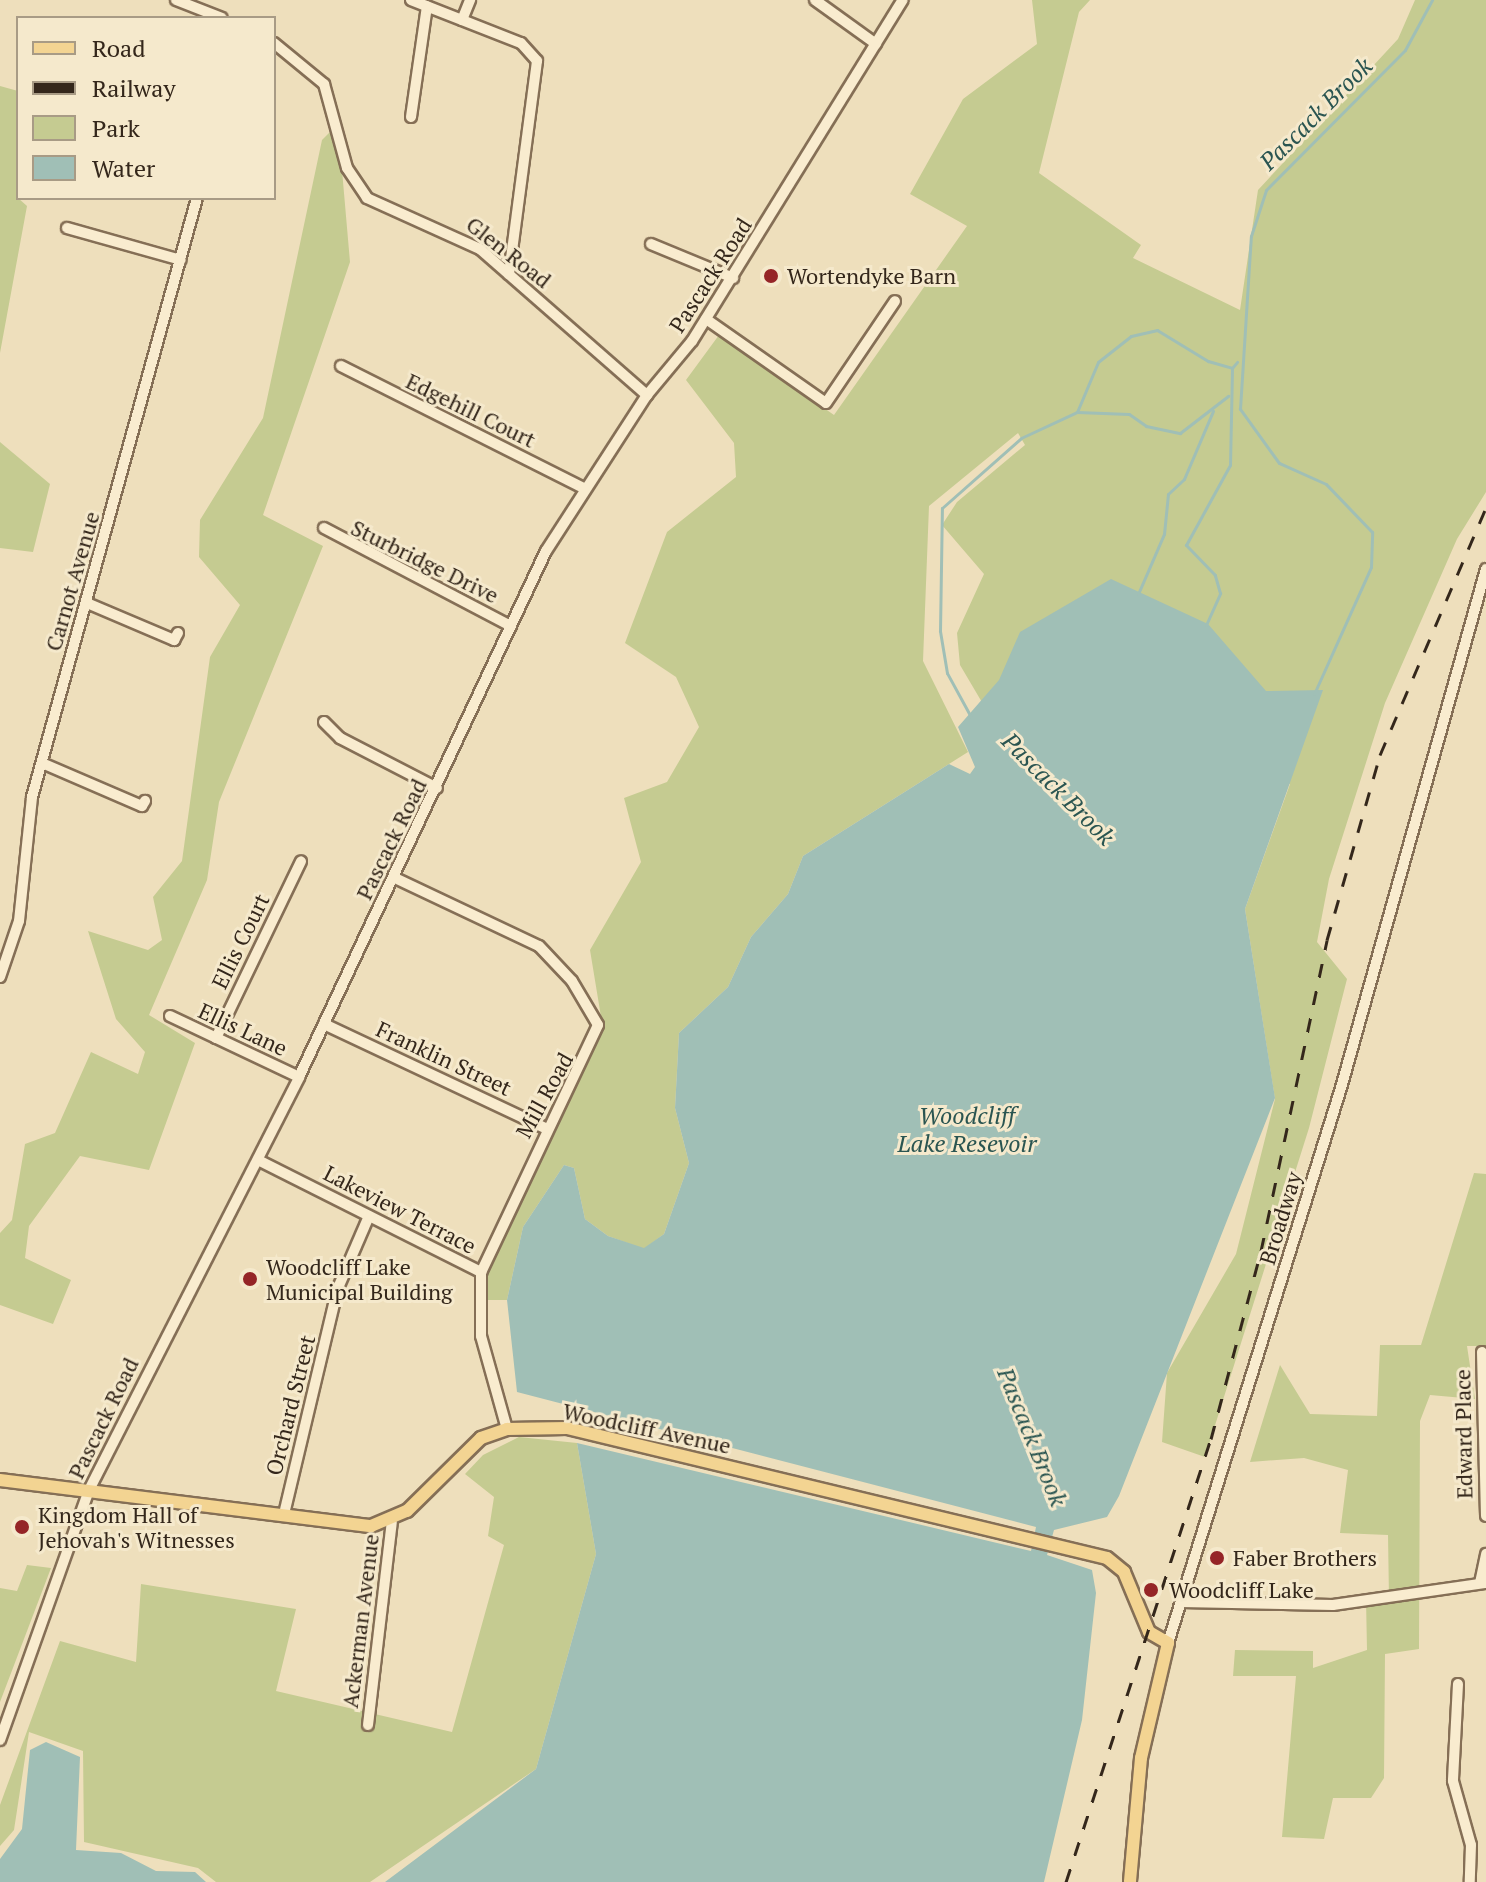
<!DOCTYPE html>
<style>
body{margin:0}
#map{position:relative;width:1486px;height:1882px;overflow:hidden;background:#eedfbc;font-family:"PT Serif",serif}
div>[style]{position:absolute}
.green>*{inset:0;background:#c5cb91}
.water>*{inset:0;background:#a0bfb6}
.stream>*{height:3px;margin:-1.5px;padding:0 1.5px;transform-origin:1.5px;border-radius:1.5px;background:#a0bfb6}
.roads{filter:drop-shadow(2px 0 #856f56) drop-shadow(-2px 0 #856f56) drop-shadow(0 2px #856f56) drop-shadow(0 -2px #856f56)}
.minor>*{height:10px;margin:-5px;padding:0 5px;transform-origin:5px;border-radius:5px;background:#f9eccf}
.major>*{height:12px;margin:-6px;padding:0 6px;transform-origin:6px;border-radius:6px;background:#f3d492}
.rail>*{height:3px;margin-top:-1.5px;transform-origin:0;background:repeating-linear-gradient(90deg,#34271b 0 14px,transparent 0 28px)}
.dots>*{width:22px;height:22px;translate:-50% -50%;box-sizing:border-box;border:4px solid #f5e9cc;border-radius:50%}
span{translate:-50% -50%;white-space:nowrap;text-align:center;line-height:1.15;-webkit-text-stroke:6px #f5e9cc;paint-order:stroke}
.street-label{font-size:22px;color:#34271b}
.poi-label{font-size:22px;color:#34271b}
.left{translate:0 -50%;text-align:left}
.water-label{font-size:24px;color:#2a5551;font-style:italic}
.legend{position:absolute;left:16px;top:16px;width:260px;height:184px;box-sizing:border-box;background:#f5e9cc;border:2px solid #a89b85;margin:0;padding:10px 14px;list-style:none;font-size:24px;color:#34271b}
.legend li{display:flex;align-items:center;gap:16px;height:40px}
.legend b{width:40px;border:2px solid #a89b85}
</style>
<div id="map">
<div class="green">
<div style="clip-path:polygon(1032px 0,1090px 0,1079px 12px,1039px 173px,1141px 245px,1133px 258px,1240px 310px,1258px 190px,1398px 39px,1415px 0,1486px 0,1486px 492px,1457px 539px,1385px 703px,1329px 879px,1317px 942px,1347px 979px,1309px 1128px,1205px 1457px,1162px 1442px,1167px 1373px,1236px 1254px,1275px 1099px,1245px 909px,1290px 784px,1006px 743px,960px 665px,957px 633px,984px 574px,942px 525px,957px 502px,1025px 445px,1018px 433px,929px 506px,923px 661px,968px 752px,803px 856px,788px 894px,751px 937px,728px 987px,679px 1033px,675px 1108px,689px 1163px,664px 1234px,644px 1249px,608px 1236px,585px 1219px,574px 1168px,564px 1165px,523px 1227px,507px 1300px,481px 1300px,501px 1225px,603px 1029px,590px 950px,641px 862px,624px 798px,667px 782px,699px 727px,676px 677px,625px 643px,667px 532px,736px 477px,734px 443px,686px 380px,719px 335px,834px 415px,967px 226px,910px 194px,963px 99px,1037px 44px)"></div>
<div style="clip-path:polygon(0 86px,18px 91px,18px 198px,27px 206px,0 353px)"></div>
<div style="clip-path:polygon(338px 124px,350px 262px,263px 515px,323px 546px,219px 802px,207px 880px,149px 1015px,195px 1043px,149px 1170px,80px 1156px,29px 1226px,25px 1258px,71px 1280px,53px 1324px,0 1305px,0 1233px,12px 1220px,25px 1144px,55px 1133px,91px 1052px,138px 1074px,145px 1052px,116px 1019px,88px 931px,148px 950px,162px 940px,153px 897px,182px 861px,210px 657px,240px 605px,199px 557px,200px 520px,263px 418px,322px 140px)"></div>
<div style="clip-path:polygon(0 442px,50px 484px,33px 552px,0 548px)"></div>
<div style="clip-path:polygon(1474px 1173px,1486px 1174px,1486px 1346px,1467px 1346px,1475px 1399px,1430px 1395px,1420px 1421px,1419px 1649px,1385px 1654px,1384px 1778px,1371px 1798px,1333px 1798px,1324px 1839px,1282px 1837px,1296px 1676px,1233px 1676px,1235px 1650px,1313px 1651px,1313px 1668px,1367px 1650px,1366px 1599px,1389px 1599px,1388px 1535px,1340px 1533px,1348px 1470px,1304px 1458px,1250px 1462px,1280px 1365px,1310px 1414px,1377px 1416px,1380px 1345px,1421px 1345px)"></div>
<div style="clip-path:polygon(519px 1437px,577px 1443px,596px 1554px,536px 1769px,370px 1882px,216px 1882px,198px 1868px,84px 1842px,83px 1751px,29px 1732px,14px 1830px,0 1846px,0 1805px,60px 1641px,136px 1662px,141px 1584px,296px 1609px,276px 1691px,452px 1732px,504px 1545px,488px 1536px,494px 1497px,465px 1474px,483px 1455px)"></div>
<div style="clip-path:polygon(27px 1565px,51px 1568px,0 1702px,0 1588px,17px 1591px)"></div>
</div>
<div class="water">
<div style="clip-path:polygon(1111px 579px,1208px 624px,1266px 691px,1323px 690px,1245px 909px,1275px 1098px,1119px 1496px,1107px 1517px,1054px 1530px,1047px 1555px,1092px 1570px,1096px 1593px,1082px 1720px,1044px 1882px,385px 1882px,536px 1769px,596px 1554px,577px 1443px,1031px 1551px,1036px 1527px,517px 1392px,507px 1300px,523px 1227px,564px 1165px,574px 1168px,585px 1219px,608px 1236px,644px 1248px,664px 1234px,689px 1163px,675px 1108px,679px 1033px,728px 987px,751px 937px,788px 894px,803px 856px,949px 764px,970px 774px,975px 767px,958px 727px,999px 680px,1020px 632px)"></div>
<div style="clip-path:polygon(46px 1742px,80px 1757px,76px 1850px,121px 1853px,156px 1871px,195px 1872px,206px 1882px,0 1882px,0 1859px,22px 1829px,30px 1750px)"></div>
</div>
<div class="stream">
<div style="left:1077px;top:412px;width:52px;rotate:2.2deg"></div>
<div style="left:1129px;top:414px;width:21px;rotate:35deg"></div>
<div style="left:1146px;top:426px;width:35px;rotate:12deg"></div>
<div style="left:1180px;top:433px;width:61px;rotate:-37.6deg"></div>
<div style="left:1138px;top:594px;width:65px;rotate:-66.6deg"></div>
<div style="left:1164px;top:534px;width:40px;rotate:-84.3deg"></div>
<div style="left:1168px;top:494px;width:22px;rotate:-43deg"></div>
<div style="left:1184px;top:479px;width:74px;rotate:-66.9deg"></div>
<div style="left:1206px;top:625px;width:35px;rotate:-66deg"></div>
<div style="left:1220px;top:593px;width:19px;rotate:-106deg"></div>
<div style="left:1215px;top:575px;width:42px;rotate:-134deg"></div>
<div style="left:1186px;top:545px;width:91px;rotate:-61.2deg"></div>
<div style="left:1230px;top:465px;width:96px;rotate:-88.8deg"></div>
<div style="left:1314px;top:694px;width:139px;rotate:-65.8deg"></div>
<div style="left:1371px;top:567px;width:35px;rotate:-88deg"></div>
<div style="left:1372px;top:532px;width:66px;rotate:-133.8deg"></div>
<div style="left:1326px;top:484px;width:51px;rotate:-155.9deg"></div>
<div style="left:1279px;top:463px;width:67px;rotate:-125.8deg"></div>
<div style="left:1240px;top:409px;width:173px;rotate:-86.4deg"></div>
<div style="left:1251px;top:236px;width:48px;rotate:-71.9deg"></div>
<div style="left:1266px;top:190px;width:197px;rotate:-45.2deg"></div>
<div style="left:1405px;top:50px;width:57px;rotate:-61.6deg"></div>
<div style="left:971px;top:717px;width:50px;rotate:-118.6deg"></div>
<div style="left:947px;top:673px;width:43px;rotate:-99.5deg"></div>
<div style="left:940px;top:631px;width:123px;rotate:-89.1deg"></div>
<div style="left:942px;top:508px;width:106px;rotate:-41.5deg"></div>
<div style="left:1021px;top:438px;width:62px;rotate:-24.9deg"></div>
<div style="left:1077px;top:412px;width:54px;rotate:-67.2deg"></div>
<div style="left:1098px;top:362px;width:42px;rotate:-38.2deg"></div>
<div style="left:1131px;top:336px;width:27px;rotate:-13deg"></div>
<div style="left:1157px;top:330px;width:60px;rotate:31.3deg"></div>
<div style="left:1208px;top:361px;width:25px;rotate:16deg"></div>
<div style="left:1232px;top:368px;width:8px;rotate:-50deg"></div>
</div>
<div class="roads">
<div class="minor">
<div style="left:176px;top:0;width:49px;rotate:21.4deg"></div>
<div style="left:411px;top:0;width:118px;rotate:21.4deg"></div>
<div style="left:521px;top:43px;width:24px;rotate:48deg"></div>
<div style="left:537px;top:61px;width:215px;rotate:97.5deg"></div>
<div style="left:815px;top:0;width:75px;rotate:35.8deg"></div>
<div style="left:462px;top:20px;width:22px;rotate:-68deg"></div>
<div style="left:274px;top:43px;width:65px;rotate:39.4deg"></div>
<div style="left:324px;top:84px;width:87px;rotate:74.7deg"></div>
<div style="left:347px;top:168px;width:36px;rotate:56deg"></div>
<div style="left:367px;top:198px;width:124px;rotate:24.3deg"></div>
<div style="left:480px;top:249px;width:222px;rotate:41.2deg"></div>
<div style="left:411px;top:117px;width:112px;rotate:-81.8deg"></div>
<div style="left:67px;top:228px;width:118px;rotate:15.7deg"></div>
<div style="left:651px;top:244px;width:89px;rotate:22.5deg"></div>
<div style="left:706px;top:319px;width:146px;rotate:35deg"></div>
<div style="left:826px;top:403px;width:123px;rotate:-55.9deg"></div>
<div style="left:341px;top:366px;width:272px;rotate:26.7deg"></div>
<div style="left:324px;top:528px;width:211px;rotate:27.7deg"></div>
<div style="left:87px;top:603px;width:95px;rotate:23deg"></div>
<div style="left:174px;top:640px;width:8px;rotate:-60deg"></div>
<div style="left:324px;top:722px;width:23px;rotate:45deg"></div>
<div style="left:340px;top:738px;width:109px;rotate:27.3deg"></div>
<div style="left:42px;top:763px;width:109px;rotate:23.3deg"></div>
<div style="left:142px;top:806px;width:6px;rotate:-59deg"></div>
<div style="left:395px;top:878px;width:159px;rotate:25.3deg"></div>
<div style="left:539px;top:946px;width:48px;rotate:46.7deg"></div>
<div style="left:572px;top:981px;width:51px;rotate:59.4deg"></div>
<div style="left:598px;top:1025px;width:273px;rotate:115.3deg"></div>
<div style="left:481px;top:1272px;width:64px;rotate:90deg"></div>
<div style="left:481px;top:1336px;width:97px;rotate:74.4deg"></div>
<div style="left:0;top:977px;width:59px;rotate:-71.3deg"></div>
<div style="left:19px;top:921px;width:125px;rotate:-84deg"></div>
<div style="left:32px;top:797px;width:621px;rotate:-74.6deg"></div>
<div style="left:170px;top:1016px;width:143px;rotate:25.3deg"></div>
<div style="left:324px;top:1024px;width:246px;rotate:25.2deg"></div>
<div style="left:216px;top:1038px;width:196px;rotate:-64.3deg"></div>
<div style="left:258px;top:1160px;width:250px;rotate:26.7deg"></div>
<div style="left:1482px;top:1352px;width:164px;rotate:88.6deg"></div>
<div style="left:284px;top:1514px;width:232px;rotate:-76.6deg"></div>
<div style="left:338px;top:1288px;width:78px;rotate:-66.7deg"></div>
<div style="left:1480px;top:1583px;width:30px;rotate:-78deg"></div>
<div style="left:1181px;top:1602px;width:152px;rotate:1.1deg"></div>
<div style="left:1333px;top:1605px;width:155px;rotate:-8.2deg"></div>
<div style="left:1168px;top:1643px;width:581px;rotate:-72.69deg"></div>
<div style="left:1341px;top:1088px;width:539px;rotate:-74.39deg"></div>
<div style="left:1458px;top:1684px;width:97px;rotate:93deg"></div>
<div style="left:1453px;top:1781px;width:66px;rotate:74.3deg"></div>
<div style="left:1471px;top:1845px;width:37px;rotate:92deg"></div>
<div style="left:368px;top:1725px;width:204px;rotate:-83.3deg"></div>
<div style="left:0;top:1740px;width:265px;rotate:-70.4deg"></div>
<div style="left:89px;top:1490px;width:463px;rotate:-63deg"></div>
<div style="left:299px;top:1077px;width:581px;rotate:-64.85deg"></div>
<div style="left:546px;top:551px;width:186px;rotate:-57.1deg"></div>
<div style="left:647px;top:395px;width:70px;rotate:-50.2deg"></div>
<div style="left:692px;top:341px;width:401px;rotate:-58.3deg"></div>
</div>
<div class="major">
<div style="left:0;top:1480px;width:374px;rotate:7.1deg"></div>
<div style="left:371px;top:1526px;width:39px;rotate:-23deg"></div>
<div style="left:407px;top:1511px;width:104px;rotate:-44.6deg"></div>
<div style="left:481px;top:1438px;width:28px;rotate:-19deg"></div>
<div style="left:507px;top:1429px;width:60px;rotate:-1deg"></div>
<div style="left:567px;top:1428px;width:555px;rotate:13.54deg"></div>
<div style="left:1107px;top:1558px;width:22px;rotate:39deg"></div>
<div style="left:1124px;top:1572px;width:65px;rotate:67.4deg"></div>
<div style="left:1149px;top:1632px;width:22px;rotate:30deg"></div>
<div style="left:1168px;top:1643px;width:118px;rotate:103.2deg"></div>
<div style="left:1141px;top:1758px;width:124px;rotate:95.1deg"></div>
</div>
</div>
<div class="rail">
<div style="left:1066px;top:1882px;width:466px;rotate:-71.9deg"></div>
<div style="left:1211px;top:1439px;width:195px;rotate:-75.1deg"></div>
<div style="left:1261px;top:1251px;width:318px;rotate:-78deg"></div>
<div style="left:1327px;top:940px;width:192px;rotate:-74deg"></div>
<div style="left:1380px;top:755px;width:269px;rotate:-66.8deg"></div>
</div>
<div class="dots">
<div style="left:771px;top:276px;background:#952527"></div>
<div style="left:250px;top:1279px;background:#952527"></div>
<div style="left:22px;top:1527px;background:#952527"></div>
<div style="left:1217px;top:1558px;background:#952527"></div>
<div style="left:1151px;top:1590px;background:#952527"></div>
</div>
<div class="street-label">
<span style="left:509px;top:252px;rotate:38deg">Glen Road</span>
<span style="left:710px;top:275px;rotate:-57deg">Pascack Road</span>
<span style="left:471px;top:410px;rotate:26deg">Edgehill Court</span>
<span style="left:425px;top:561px;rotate:26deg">Sturbridge Drive</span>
<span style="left:72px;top:581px;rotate:-74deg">Carnot Avenue</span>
<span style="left:391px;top:839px;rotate:-64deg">Pascack Road</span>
<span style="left:240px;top:941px;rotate:-64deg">Ellis Court</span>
<span style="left:243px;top:1029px;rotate:25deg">Ellis Lane</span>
<span style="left:444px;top:1058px;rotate:25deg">Franklin Street</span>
<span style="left:544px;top:1095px;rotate:-61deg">Mill Road</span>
<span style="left:400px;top:1209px;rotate:27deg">Lakeview Terrace</span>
<span style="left:1280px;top:1218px;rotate:-73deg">Broadway</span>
<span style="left:290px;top:1405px;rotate:-76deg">Orchard Street</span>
<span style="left:103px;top:1418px;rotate:-64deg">Pascack Road</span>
<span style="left:647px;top:1428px;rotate:12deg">Woodcliff Avenue</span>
<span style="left:1463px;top:1434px;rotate:-91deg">Edward Place</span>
<span style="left:360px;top:1621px;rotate:-83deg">Ackerman Avenue</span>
</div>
<div class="poi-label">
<span class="left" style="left:787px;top:276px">Wortendyke Barn</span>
<span class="left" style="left:266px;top:1279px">Woodcliff Lake<br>Municipal Building</span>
<span class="left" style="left:38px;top:1527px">Kingdom Hall of<br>Jehovah's Witnesses</span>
<span class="left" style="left:1233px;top:1558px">Faber Brothers</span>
<span class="left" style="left:1169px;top:1590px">Woodcliff Lake</span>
</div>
<div class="water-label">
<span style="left:1316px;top:114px;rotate:-45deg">Pascack Brook</span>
<span style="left:1058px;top:789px;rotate:45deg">Pascack Brook</span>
<span style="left:967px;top:1130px">Woodcliff<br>Lake Resevoir</span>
<span style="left:1032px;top:1437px;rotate:68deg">Pascack Brook</span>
</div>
<ul class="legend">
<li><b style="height:10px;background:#f3d492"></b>Road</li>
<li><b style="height:10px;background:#34271b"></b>Railway</li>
<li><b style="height:22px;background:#c5cb91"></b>Park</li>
<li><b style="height:22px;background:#a0bfb6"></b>Water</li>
</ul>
</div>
